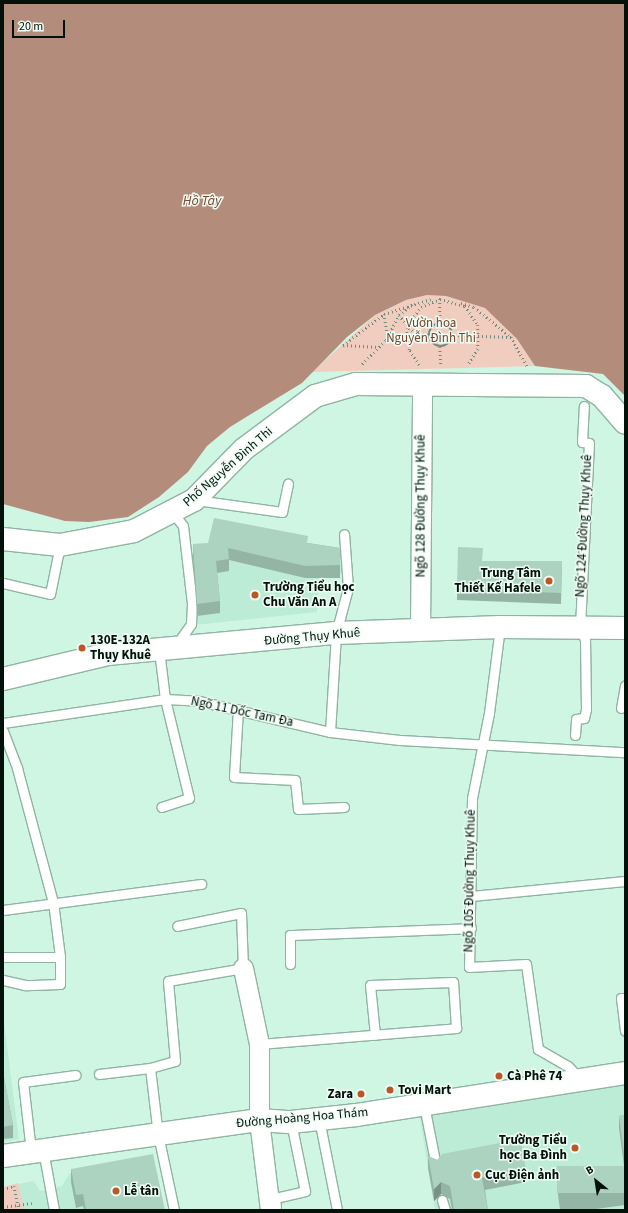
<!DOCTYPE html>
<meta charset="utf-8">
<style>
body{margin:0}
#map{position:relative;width:628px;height:1213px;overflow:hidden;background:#cff6e3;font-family:"Source Sans 3",sans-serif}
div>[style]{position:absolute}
.built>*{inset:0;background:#bdecd6}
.green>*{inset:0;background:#f0cdbe}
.water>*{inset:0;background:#b48c7c}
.path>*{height:2.5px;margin-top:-1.25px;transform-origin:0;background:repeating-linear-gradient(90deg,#708a7d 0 1px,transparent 0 4px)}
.path>.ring{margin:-1.25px;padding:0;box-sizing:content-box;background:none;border:2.5px solid #708a7d;border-radius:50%}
.roads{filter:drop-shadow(1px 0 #8fb4a3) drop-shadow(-1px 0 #8fb4a3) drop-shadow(0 1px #8fb4a3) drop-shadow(0 -1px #8fb4a3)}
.lane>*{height:9px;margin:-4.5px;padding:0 4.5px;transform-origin:4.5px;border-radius:4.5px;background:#fff}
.street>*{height:19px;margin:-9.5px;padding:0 9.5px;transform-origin:9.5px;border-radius:9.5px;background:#fff}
.secondary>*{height:22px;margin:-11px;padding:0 11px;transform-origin:11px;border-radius:11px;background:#fff}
.wall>*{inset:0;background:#94b5a5}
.shaded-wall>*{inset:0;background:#789386}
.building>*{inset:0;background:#acd2c0;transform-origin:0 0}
.dots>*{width:11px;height:11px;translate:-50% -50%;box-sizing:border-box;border:2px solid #eefdf5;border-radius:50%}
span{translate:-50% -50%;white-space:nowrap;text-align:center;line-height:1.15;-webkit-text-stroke:3px #eefdf5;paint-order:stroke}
.park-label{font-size:13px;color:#79432a}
.street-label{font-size:13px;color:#04100a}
.poi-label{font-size:13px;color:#04100a;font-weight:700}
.right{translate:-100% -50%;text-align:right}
.left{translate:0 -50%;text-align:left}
.water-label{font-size:14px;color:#7d462d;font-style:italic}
.frame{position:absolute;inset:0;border:4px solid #04100a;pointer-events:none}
.north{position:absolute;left:576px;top:1161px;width:40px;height:40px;-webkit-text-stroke:3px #eefdf5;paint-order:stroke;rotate:330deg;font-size:11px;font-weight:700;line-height:16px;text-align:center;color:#04100a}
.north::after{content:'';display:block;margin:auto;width:14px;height:18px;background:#04100a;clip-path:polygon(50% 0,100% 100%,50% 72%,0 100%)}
.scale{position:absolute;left:12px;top:20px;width:53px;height:18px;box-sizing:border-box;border:2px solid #04100a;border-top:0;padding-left:5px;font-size:12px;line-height:14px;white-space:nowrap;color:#04100a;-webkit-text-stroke:3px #eefdf5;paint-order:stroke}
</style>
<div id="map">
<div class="built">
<div style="clip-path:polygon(208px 555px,307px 556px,343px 561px,340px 578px,319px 578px,317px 612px,195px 625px,188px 557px)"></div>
<div style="clip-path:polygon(4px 1023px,19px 1139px,3px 1142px,3px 1024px)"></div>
<div style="clip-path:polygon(625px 1085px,625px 1210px,435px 1210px,419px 1113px)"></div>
<div style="clip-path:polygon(151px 1156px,162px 1210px,3px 1210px,3px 1187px,34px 1181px,40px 1191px,62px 1186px,70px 1173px)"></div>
</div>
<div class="green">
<div style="clip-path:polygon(427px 295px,446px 296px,485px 308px,517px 339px,535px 366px,312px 372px,375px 315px,406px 300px)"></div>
<div style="clip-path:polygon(18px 1183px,24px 1210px,3px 1210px,3px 1187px)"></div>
</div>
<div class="water">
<div style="clip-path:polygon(3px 3px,625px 3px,625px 396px,603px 374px,535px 366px,517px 339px,485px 308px,446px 296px,427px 295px,406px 300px,375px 315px,347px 337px,302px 383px,230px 427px,207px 446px,188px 472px,159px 497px,128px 517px,89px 522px,65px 521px,3px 504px)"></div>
</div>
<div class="path">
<div style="left:440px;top:299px;width:24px;rotate:90deg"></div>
<div style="left:461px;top:303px;width:14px;rotate:17deg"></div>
<div style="left:474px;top:307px;width:48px;rotate:39deg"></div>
<div style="left:511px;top:337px;width:33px;rotate:61deg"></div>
<div style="left:384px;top:314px;width:23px;rotate:80deg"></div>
<div style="left:399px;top:315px;width:24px;rotate:48deg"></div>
<div style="left:415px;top:333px;width:14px;rotate:8deg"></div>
<div class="ring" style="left:429px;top:323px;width:21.5px;height:21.5px"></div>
<div style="left:454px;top:335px;width:57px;rotate:2deg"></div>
<div style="left:343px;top:345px;width:51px;rotate:-37.1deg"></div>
<div style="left:384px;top:314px;width:49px;rotate:-17.7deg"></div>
<div style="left:343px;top:345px;width:36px;rotate:3deg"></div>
<div style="left:440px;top:347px;width:18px;rotate:87deg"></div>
<div style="left:362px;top:364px;width:34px;rotate:-45deg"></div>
<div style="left:386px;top:340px;width:28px;rotate:-63deg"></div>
<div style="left:399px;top:315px;width:19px;rotate:-39deg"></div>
<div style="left:419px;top:365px;width:18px;rotate:-124deg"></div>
<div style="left:409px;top:350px;width:13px;rotate:-103deg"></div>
<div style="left:406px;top:337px;width:14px;rotate:-78deg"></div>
<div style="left:409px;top:323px;width:20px;rotate:-53deg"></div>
<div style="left:421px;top:307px;width:21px;rotate:-23deg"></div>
<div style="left:440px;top:299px;width:26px;rotate:16deg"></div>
<div style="left:465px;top:306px;width:23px;rotate:56deg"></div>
<div style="left:478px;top:325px;width:24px;rotate:90deg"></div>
<div style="left:478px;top:349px;width:19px;rotate:122deg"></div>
<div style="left:3px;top:1189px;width:11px;rotate:-15deg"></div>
<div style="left:14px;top:1186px;width:25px;rotate:78deg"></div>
<div style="left:3px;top:1207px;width:29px;rotate:-8deg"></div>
</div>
<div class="roads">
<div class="lane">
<div style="left:196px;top:500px;width:87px;rotate:7.9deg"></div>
<div style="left:282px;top:512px;width:29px;rotate:-78deg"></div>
<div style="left:173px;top:513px;width:16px;rotate:52deg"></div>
<div style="left:183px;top:526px;width:79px;rotate:83.4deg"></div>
<div style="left:192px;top:604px;width:20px;rotate:93deg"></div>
<div style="left:191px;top:624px;width:16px;rotate:125deg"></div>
<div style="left:182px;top:637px;width:11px;rotate:90deg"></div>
<div style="left:3px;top:583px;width:48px;rotate:13.2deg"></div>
<div style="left:50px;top:594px;width:50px;rotate:-78.5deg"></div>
<div style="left:500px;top:627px;width:87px;rotate:97.3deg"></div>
<div style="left:489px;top:713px;width:87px;rotate:101.3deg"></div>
<div style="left:472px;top:798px;width:169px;rotate:91deg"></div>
<div style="left:469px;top:967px;width:57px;rotate:-3deg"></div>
<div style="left:526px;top:964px;width:86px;rotate:82deg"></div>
<div style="left:538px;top:1049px;width:34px;rotate:30deg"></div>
<div style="left:568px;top:1066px;width:16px;rotate:47deg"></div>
<div style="left:159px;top:650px;width:49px;rotate:83deg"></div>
<div style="left:165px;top:699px;width:102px;rotate:76.4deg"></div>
<div style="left:189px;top:798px;width:29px;rotate:162deg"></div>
<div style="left:621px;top:708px;width:23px;rotate:-80deg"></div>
<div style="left:238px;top:709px;width:68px;rotate:93.4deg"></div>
<div style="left:234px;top:777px;width:61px;rotate:2.8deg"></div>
<div style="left:295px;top:780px;width:29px;rotate:84deg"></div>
<div style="left:298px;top:809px;width:46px;rotate:-2.5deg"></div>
<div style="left:3px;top:723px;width:164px;rotate:-8.4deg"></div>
<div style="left:165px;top:699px;width:34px;rotate:3deg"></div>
<div style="left:199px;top:701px;width:135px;rotate:13.3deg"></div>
<div style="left:330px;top:732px;width:70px;rotate:6.5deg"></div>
<div style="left:400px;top:740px;width:225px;rotate:3.1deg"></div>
<div style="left:3px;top:731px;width:40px;rotate:69deg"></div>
<div style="left:17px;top:768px;width:139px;rotate:75deg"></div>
<div style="left:53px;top:902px;width:55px;rotate:82.7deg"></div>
<div style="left:60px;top:957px;width:27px;rotate:90deg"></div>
<div style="left:60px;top:984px;width:35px;rotate:178deg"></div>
<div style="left:25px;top:985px;width:23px;rotate:-167deg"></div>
<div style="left:330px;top:732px;width:99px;rotate:-86.5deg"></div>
<div style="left:336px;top:633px;width:47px;rotate:-75.1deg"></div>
<div style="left:348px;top:588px;width:54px;rotate:-94.2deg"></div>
<div style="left:575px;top:735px;width:16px;rotate:-86deg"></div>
<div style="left:576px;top:719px;width:8px;rotate:-7deg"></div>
<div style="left:584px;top:718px;width:9px;rotate:-77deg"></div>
<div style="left:586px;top:709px;width:69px;rotate:-90.8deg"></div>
<div style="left:585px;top:640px;width:14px;rotate:-111deg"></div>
<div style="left:580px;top:627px;width:184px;rotate:-87.2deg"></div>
<div style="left:589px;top:443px;width:7px;rotate:-172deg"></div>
<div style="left:582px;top:442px;width:36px;rotate:-87deg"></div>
<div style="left:471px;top:896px;width:155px;rotate:-5.6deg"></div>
<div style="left:3px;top:910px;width:200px;rotate:-7.5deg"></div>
<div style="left:3px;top:957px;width:57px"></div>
<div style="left:290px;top:964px;width:29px;rotate:-90deg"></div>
<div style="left:290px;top:935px;width:181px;rotate:-2.2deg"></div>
<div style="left:625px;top:998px;width:4px;rotate:180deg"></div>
<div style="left:621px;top:998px;width:33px;rotate:83deg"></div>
<div style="left:259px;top:1044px;width:198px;rotate:-4.6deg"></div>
<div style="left:456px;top:1028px;width:46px;rotate:-93.7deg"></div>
<div style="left:453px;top:982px;width:83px;rotate:177.9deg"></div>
<div style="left:370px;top:985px;width:50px;rotate:84.3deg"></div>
<div style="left:99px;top:1074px;width:51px;rotate:-6.7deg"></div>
<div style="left:424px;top:1105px;width:62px;rotate:78.9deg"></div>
<div style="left:319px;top:1119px;width:93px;rotate:78.8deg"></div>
<div style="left:43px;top:1150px;width:61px;rotate:79.6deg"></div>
<div style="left:31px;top:1151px;width:69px;rotate:-96.6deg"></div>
<div style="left:23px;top:1082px;width:53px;rotate:-7.5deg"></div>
<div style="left:442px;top:1200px;width:10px;rotate:73deg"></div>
<div style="left:276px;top:1207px;width:9px;rotate:-96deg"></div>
<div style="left:275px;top:1198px;width:31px;rotate:-13deg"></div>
<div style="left:305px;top:1191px;width:70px;rotate:-101.5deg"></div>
<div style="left:174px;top:1210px;width:77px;rotate:-102deg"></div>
<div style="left:158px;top:1135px;width:67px;rotate:-96.8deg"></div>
<div style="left:150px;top:1068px;width:26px;rotate:-16deg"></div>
<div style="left:175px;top:1061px;width:80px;rotate:-95deg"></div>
<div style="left:168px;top:981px;width:76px;rotate:-9.8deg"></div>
<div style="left:243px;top:968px;width:55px;rotate:-92.1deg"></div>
<div style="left:241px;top:913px;width:65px;rotate:168.5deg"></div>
</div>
<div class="street">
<div style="left:420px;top:630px;width:247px;rotate:-89.5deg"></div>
<div style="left:243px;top:968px;width:78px;rotate:78.1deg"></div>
<div style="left:259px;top:1044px;width:76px;rotate:90deg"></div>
<div style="left:259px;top:1120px;width:91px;rotate:83deg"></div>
</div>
<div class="secondary">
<div style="left:3px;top:539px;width:57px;rotate:6deg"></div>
<div style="left:60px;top:545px;width:75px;rotate:-10.7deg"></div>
<div style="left:134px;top:531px;width:68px;rotate:-27.3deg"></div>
<div style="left:194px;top:500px;width:71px;rotate:-45.6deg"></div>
<div style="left:244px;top:449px;width:89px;rotate:-36.7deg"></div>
<div style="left:315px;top:396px;width:43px;rotate:-16.3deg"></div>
<div style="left:356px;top:384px;width:230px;rotate:0.5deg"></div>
<div style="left:586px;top:386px;width:19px;rotate:32deg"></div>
<div style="left:602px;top:396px;width:35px;rotate:49deg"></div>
<div style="left:3px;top:679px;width:108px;rotate:-13.4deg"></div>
<div style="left:108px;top:654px;width:229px;rotate:-5.3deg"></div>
<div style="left:336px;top:633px;width:164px;rotate:-2.1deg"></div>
<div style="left:500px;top:627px;width:125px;rotate:0.5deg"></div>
<div style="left:3px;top:1156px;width:259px;rotate:-8deg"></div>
<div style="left:259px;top:1120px;width:32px;rotate:4deg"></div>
<div style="left:291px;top:1122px;width:66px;rotate:-6.1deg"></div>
<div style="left:357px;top:1115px;width:271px;rotate:-8.9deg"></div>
</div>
</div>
<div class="wall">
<div style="clip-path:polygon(308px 543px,340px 548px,340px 578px,305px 578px,229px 560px,229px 571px,217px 573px,220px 601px,220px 613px,197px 616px,193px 556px,193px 544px)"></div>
<div style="clip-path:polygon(482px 561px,562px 561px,561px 604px,457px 600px,457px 589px)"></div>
<div style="clip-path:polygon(3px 1042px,4px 1050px,4px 1062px,3px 1063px)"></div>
<div style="clip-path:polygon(3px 1072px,13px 1125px,13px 1138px,3px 1139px)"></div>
<div style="clip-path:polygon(625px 1115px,625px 1205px,589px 1210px,560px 1210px,557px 1187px,557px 1174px,624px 1166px,619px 1128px,619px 1116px)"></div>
<div style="clip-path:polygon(428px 1156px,437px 1160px,526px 1170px,526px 1182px,485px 1190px,488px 1210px,452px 1210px,450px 1199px,441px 1194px,434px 1201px,428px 1168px)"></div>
<div style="clip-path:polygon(71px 1169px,165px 1210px,84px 1210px,83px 1206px,76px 1208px,71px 1182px)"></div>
</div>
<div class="shaded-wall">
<div style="clip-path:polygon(441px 1182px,441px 1194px,434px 1201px,434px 1189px)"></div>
</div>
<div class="building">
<div style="clip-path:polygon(214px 518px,308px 536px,307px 543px,340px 548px,340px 565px,305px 566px,228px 548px,229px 559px,216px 561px,220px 601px,197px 604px,193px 544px,208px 543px)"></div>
<div style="clip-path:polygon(458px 547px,483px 548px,482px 561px,562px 561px,561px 593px,457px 589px)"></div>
<div style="clip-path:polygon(3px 1042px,4px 1050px,3px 1050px)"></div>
<div style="clip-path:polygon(3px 1072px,13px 1125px,3px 1127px)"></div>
<div style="clip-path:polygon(625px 1115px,625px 1162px,619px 1116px)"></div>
<div style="clip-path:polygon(521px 1139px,526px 1170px,482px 1178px,488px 1210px,454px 1210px,450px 1186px,441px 1182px,434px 1189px,428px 1156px,437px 1160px,442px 1154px)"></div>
<div style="clip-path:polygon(153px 1154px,165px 1210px,86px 1210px,83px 1194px,76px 1195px,71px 1169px)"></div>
<div style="left:625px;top:1166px;width:27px;height:68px;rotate:90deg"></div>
</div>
<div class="dots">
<div style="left:549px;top:581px;background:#bc5725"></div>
<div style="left:255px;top:595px;background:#bc5725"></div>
<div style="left:82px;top:648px;background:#bc5725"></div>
<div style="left:499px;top:1076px;background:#bc5725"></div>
<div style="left:390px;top:1090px;background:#bc5725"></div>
<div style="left:361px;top:1094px;background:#bc5725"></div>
<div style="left:575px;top:1148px;background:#bc5725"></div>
<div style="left:477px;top:1175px;background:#bc5725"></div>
<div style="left:116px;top:1191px;background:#bc5725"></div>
</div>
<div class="park-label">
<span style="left:431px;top:331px">Vườn hoa<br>Nguyễn Đình Thi</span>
</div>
<div class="street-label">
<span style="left:228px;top:467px;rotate:-41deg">Phố Nguyễn Đình Thi</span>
<span style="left:421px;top:506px;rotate:-90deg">Ngõ 128 Đường Thụy Khuê</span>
<span style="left:584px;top:526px;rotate:-87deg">Ngõ 124 Đường Thụy Khuê</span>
<span style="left:312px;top:637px;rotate:-5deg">Đường Thụy Khuê</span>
<span style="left:242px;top:712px;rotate:12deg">Ngõ 11 Dốc Tam Đa</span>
<span style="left:470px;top:881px;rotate:-89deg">Ngõ 105 Đường Thụy Khuê</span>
<span style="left:302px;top:1118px;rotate:-5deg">Đường Hoàng Hoa Thám</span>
</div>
<div class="poi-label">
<span class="right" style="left:541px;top:581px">Trung Tâm<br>Thiết Kế Hafele</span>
<span class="left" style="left:263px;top:595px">Trường Tiểu học<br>Chu Văn An A</span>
<span class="left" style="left:90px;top:648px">130E-132A<br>Thụy Khuê</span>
<span class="left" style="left:507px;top:1076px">Cà Phê 74</span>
<span class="left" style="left:398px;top:1090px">Tovi Mart</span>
<span class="right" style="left:353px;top:1094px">Zara</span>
<span class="right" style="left:567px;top:1148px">Trường Tiểu<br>học Ba Đình</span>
<span class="left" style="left:485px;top:1175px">Cục Điện ảnh</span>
<span class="left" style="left:124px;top:1191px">Lễ tân</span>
</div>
<div class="water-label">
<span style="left:202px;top:201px">Hồ Tây</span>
</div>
<div class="frame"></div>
<div class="north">B</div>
<div class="scale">20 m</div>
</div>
